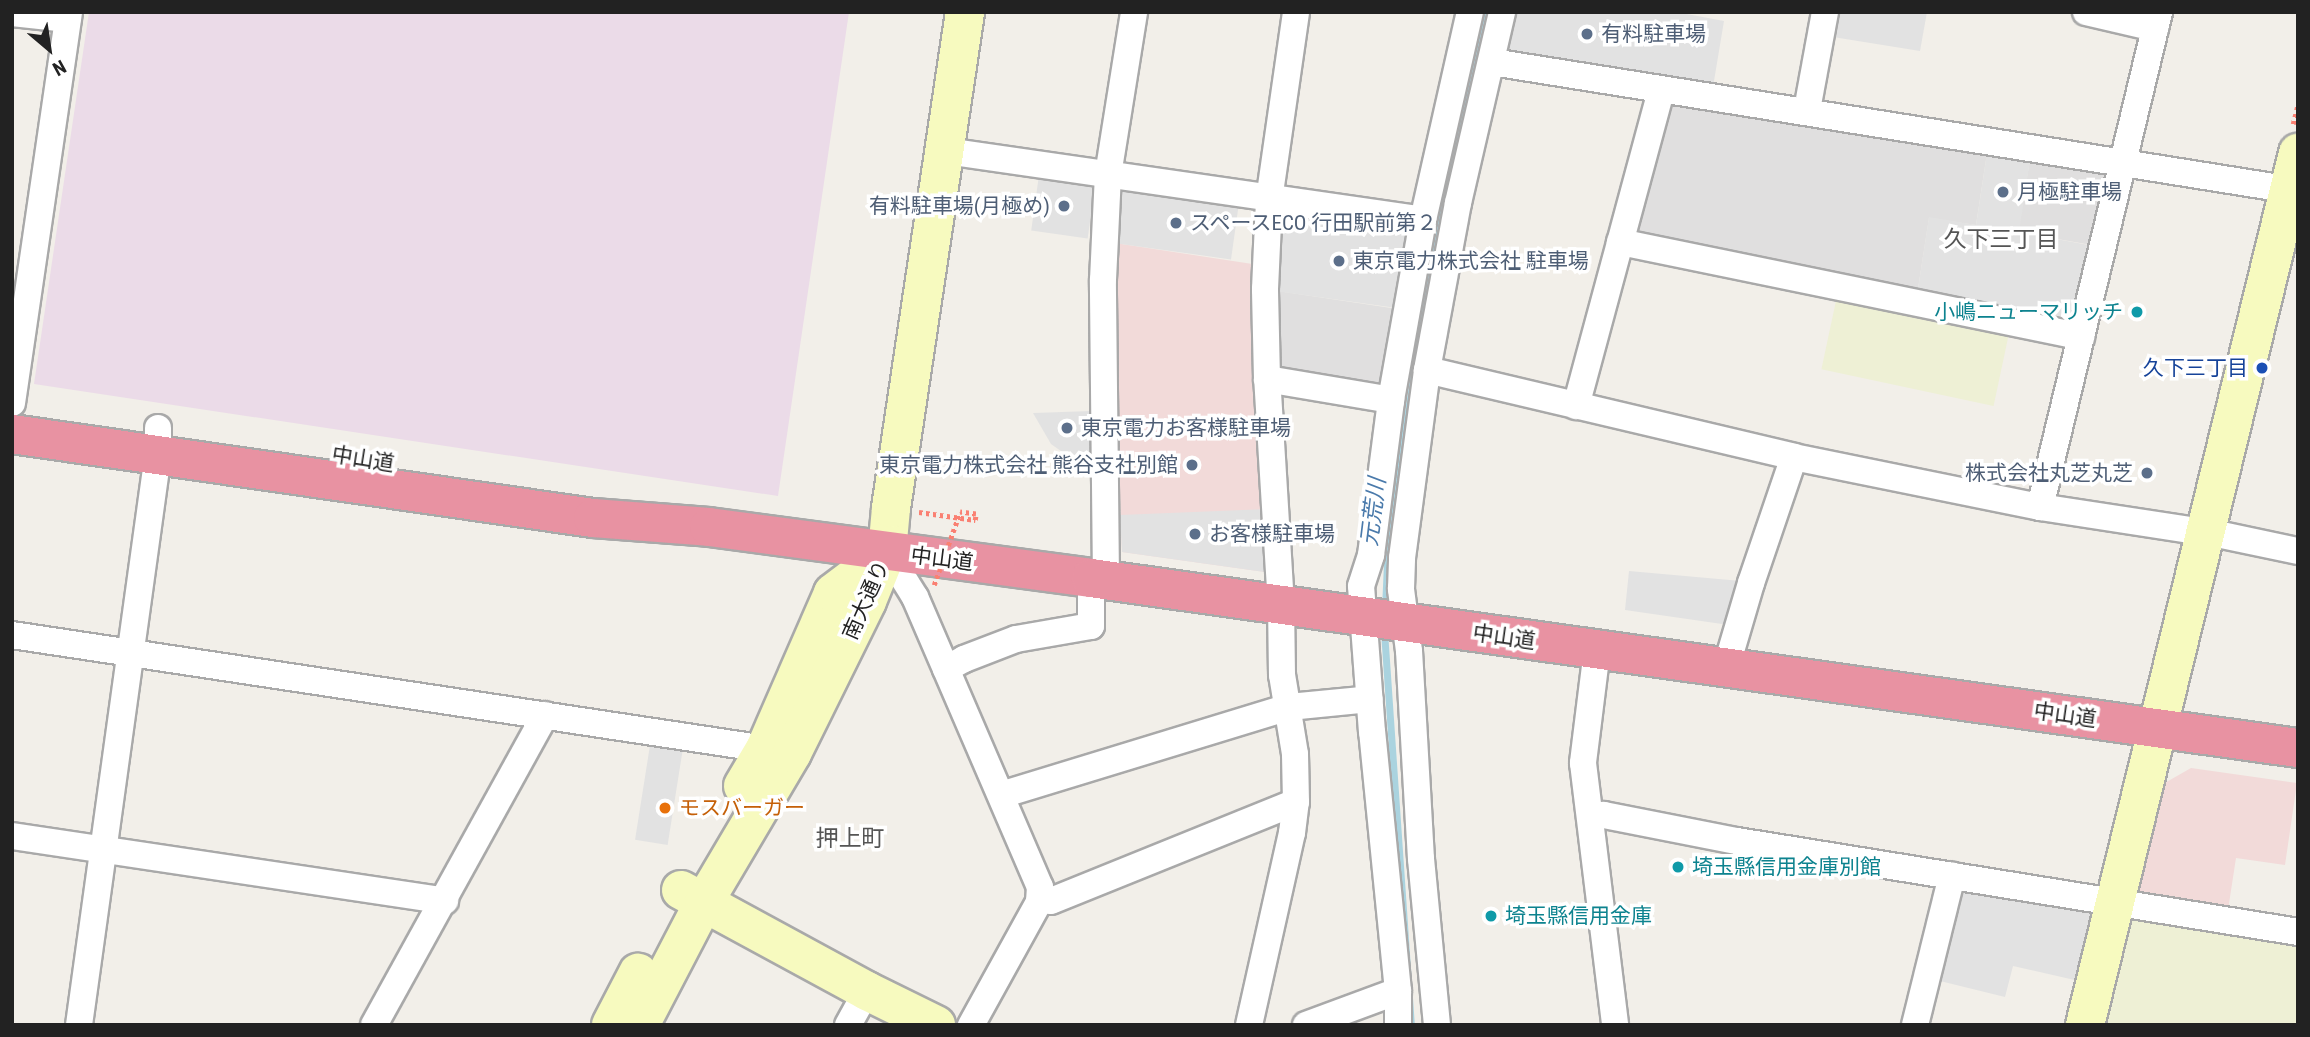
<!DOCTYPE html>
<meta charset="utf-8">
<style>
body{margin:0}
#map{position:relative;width:2310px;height:1037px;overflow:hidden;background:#f2efe9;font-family:"Roboto Condensed","Noto Sans JP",sans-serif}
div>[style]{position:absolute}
.residential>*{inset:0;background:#e0dfdf;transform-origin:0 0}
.commercial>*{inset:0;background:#f2dad9}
.industrial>*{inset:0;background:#ebdbe8}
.farmland>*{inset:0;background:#eef0d5;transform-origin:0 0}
.parking>*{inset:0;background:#e2e2e2;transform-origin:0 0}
.stream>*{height:7px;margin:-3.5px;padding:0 3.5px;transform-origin:3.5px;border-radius:3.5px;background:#aad3df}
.path>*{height:4.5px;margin-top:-2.25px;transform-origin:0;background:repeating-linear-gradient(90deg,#fa8072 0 3.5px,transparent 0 7px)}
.roads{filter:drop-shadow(2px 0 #a9a9a9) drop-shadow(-2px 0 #a9a9a9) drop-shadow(0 2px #a9a9a9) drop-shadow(0 -2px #a9a9a9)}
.street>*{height:26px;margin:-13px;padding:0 13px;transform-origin:13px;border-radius:13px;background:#fff}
.secondary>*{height:38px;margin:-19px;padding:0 19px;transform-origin:19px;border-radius:19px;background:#f7fabf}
.highway>*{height:38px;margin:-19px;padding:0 19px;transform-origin:19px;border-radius:19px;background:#e892a2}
.path-bridge>*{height:4.5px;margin-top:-2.25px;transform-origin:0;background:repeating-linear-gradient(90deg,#fa8072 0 3.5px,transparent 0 7px)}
.dots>*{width:19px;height:19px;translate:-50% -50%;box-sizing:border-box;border:4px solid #fff;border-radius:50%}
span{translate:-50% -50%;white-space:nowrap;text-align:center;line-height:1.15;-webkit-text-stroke:7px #fff;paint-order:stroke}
.service-label{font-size:21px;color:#4e5e75}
.left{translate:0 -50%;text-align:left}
.right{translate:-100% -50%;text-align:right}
.culture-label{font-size:21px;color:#0d838f}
.transit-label{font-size:21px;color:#164399}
.street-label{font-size:21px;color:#222}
.food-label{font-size:21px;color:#c56008}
.neighbourhood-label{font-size:23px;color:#555}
.water-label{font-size:23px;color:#4a7aab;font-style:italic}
.frame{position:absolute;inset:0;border:14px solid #222;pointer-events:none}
.north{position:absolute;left:14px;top:14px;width:70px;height:70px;-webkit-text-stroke:5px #fff;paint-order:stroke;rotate:151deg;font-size:19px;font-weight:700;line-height:28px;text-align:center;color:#222}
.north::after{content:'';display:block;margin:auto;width:24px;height:32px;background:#222;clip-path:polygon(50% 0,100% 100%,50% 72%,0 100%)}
</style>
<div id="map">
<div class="residential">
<div style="clip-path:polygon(1667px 99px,1987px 153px,1976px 225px,1929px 218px,1917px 295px,1630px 237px)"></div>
<div style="left:2030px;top:160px;width:84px;height:73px;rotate:10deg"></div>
<div style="clip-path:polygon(1271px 290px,1398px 309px,1383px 392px,1273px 374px)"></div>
</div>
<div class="commercial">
<div style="clip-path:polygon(1115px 243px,1259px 265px,1272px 573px,1122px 552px,1112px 279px)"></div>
<div style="clip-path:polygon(2191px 768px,2297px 783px,2285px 865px,2236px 858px,2228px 910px,2142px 896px,2138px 888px,2163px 784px)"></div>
</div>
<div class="industrial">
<div style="clip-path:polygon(89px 12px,849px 12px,778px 496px,34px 384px)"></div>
</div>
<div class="farmland">
<div style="left:1837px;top:296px;width:176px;height:75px;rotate:12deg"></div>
<div style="clip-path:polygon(2139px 917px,2298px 942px,2298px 1025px,2102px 1025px,2128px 923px)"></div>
</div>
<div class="parking">
<div style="clip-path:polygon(1512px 12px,1676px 12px,1724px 21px,1713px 87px,1503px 56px)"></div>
<div style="clip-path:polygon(1837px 12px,1927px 12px,1920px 51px,1833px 37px)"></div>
<div style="clip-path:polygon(1987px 153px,2030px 160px,2019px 232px,2094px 246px,2074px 327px,1917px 295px,1929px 217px,1976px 225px)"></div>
<div style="left:1039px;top:175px;width:57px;height:56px;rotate:8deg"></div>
<div style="left:1118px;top:187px;width:122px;height:56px;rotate:8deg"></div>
<div style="left:1274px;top:213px;width:138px;height:77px;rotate:8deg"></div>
<div style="clip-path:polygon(1092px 411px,1094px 455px,1068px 456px,1051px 444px,1033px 413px)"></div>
<div style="clip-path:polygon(1268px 509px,1272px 573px,1122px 552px,1120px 515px)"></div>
<div style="clip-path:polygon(1629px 571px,1741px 581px,1729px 625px,1625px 610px)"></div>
<div style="left:651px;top:739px;width:33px;height:102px;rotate:9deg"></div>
<div style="clip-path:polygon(1968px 891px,2090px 911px,2094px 918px,2079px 981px,2013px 966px,2005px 997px,1940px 981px,1961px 895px)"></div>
</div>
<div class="stream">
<div style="left:1385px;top:609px;width:69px;rotate:-87.5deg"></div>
<div style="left:1388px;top:540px;width:274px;rotate:-81.2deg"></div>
<div style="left:1430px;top:269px;width:263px;rotate:-77.9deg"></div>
<div style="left:1384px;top:631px;width:395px;rotate:86.1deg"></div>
</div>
<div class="path">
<div style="left:2293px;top:124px;width:21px;rotate:-76deg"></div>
<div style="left:919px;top:512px;width:57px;rotate:8.1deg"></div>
<div style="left:975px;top:520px;width:6px;rotate:-81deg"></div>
<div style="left:976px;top:514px;width:16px;rotate:-173deg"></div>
</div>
<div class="roads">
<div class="street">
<div style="left:2086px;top:12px;width:71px;rotate:13.1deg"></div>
<div style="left:12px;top:13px;width:56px;rotate:6.1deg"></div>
<div style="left:1492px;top:62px;width:816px;rotate:9.09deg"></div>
<div style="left:1807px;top:110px;width:100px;rotate:-79.6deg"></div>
<div style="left:946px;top:151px;width:482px;rotate:8.2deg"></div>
<div style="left:1620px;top:242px;width:471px;rotate:11.6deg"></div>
<div style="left:1427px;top:370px;width:377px;rotate:13.3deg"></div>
<div style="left:1794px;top:457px;width:251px;rotate:11.5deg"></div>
<div style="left:2040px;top:507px;width:179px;rotate:8.7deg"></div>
<div style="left:2217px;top:534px;width:83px;rotate:11.9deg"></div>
<div style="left:1267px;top:379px;width:126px;rotate:9.6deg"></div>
<div style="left:12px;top:403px;width:395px;rotate:-81.7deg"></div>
<div style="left:1576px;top:406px;width:327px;rotate:-74.9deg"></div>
<div style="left:2040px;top:507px;width:509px;rotate:-76.48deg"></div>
<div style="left:887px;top:552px;width:53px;rotate:58.1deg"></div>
<div style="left:915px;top:597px;width:316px;rotate:66.7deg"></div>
<div style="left:1040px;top:887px;width:15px;rotate:94deg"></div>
<div style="left:1039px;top:902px;width:141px;rotate:118.9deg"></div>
<div style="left:1106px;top:580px;width:300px;rotate:-90.6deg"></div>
<div style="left:1103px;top:280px;width:105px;rotate:-87.3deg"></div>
<div style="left:1108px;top:175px;width:165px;rotate:-80.9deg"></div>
<div style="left:12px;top:635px;width:776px;rotate:8.6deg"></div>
<div style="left:1597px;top:650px;width:114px;rotate:97.1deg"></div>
<div style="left:1583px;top:763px;width:264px;rotate:83deg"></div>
<div style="left:1726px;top:668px;width:89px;rotate:-73.6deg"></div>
<div style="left:1751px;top:583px;width:133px;rotate:-71.2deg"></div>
<div style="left:946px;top:669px;width:21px;rotate:-29deg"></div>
<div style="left:964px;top:659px;width:56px;rotate:-21deg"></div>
<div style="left:1016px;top:639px;width:76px;rotate:-9.8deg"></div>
<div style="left:1091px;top:626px;width:48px;rotate:-90deg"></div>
<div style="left:1001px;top:795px;width:301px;rotate:-17deg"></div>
<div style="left:1289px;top:707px;width:81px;rotate:-5.6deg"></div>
<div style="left:1590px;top:815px;width:14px"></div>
<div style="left:1604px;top:815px;width:136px;rotate:11.1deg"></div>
<div style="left:1737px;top:841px;width:568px;rotate:9.21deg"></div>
<div style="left:12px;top:836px;width:438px;rotate:8.5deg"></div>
<div style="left:1040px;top:898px;width:11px;rotate:15deg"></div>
<div style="left:1051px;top:901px;width:264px;rotate:-22deg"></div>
<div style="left:79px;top:1025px;width:576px;rotate:-82.12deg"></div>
<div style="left:158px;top:454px;width:26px;rotate:-90deg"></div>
<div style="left:374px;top:1025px;width:354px;rotate:-61.1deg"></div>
<div style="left:848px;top:1025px;width:39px;rotate:-61deg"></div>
<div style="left:1249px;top:1025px;width:197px;rotate:-77.4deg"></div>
<div style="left:1292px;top:833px;width:31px;rotate:-83deg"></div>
<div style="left:1296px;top:802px;width:48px;rotate:-91.2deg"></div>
<div style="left:1295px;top:754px;width:80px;rotate:-99.3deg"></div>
<div style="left:1282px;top:675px;width:70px;rotate:-90.8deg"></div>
<div style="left:1281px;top:605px;width:226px;rotate:-93.5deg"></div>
<div style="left:1267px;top:379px;width:90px;rotate:-91.3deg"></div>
<div style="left:1265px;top:289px;width:89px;rotate:-87.4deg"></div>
<div style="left:1269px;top:200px;width:190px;rotate:-81.8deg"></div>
<div style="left:1306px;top:1025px;width:98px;rotate:-20.3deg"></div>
<div style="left:1398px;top:991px;width:260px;rotate:-95.7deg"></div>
<div style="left:1372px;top:732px;width:146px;rotate:-94.3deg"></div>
<div style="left:1361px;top:586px;width:33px;rotate:-72deg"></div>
<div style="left:1371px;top:555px;width:156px;rotate:-82.6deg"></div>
<div style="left:1391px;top:400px;width:183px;rotate:-79.9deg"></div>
<div style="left:1423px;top:220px;width:213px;rotate:-77.3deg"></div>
<div style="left:1398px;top:1025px;width:34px;rotate:-90deg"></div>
<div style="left:1437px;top:1025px;width:167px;rotate:-95.5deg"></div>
<div style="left:1421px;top:859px;width:208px;rotate:-93.3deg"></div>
<div style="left:1409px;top:651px;width:63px;rotate:-97.4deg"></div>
<div style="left:1401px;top:589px;width:31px;rotate:-88deg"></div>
<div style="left:1402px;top:558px;width:190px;rotate:-82.4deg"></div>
<div style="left:1427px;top:370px;width:170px;rotate:-79.5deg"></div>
<div style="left:1458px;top:203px;width:196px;rotate:-77deg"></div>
<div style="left:1915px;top:1025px;width:154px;rotate:-76.1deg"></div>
</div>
<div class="secondary">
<div style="left:743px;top:786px;width:43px;rotate:-59.3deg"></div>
<div style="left:765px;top:749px;width:170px;rotate:-66.4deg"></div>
<div style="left:833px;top:593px;width:66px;rotate:-37deg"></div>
<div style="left:681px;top:890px;width:212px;rotate:28.5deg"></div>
<div style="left:867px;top:991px;width:77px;rotate:26.2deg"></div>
<div style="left:611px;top:1025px;width:59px;rotate:-62.6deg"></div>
<div style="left:640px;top:1025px;width:139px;rotate:-62.5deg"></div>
<div style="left:704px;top:902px;width:173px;rotate:-59.4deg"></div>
<div style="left:792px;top:753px;width:169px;rotate:-63.7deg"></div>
<div style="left:867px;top:601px;width:53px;rotate:-67.8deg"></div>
<div style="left:887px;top:552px;width:44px;rotate:-84.8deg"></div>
<div style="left:891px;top:508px;width:501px;rotate:-81.51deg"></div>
<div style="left:2085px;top:1025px;width:898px;rotate:-76.27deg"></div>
</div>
<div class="highway">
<div style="left:12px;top:434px;width:587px;rotate:8.23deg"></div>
<div style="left:593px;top:518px;width:116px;rotate:4.4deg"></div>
<div style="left:709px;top:527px;width:385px;rotate:7.6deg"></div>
<div style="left:1091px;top:578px;width:1219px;rotate:8.02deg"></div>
</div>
</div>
<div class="path-bridge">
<div style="left:934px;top:585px;width:77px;rotate:-70.4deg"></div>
</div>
<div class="dots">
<div style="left:1587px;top:34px;background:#5c6f8a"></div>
<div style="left:2003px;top:192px;background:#5c6f8a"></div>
<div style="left:1064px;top:206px;background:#5c6f8a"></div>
<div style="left:1176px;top:223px;background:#5c6f8a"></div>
<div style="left:1339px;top:261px;background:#5c6f8a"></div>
<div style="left:2137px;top:312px;background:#0f9aa8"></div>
<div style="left:2262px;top:368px;background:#1a4fb4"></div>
<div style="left:1067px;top:428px;background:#5c6f8a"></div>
<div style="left:1192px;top:465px;background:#5c6f8a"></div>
<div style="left:2147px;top:473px;background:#5c6f8a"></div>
<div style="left:1195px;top:534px;background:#5c6f8a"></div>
<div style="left:665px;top:808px;background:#e8710a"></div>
<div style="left:1678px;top:867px;background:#0f9aa8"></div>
<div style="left:1491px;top:916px;background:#0f9aa8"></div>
</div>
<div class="service-label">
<span class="left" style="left:1601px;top:34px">有料駐車場</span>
<span class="left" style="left:2017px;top:192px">月極駐車場</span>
<span class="right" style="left:1050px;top:206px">有料駐車場(月極め)</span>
<span class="left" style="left:1190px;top:223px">スペースECO 行田駅前第２</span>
<span class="left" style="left:1353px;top:261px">東京電力株式会社 駐車場</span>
<span class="left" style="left:1081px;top:428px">東京電力お客様駐車場</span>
<span class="right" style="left:1178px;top:465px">東京電力株式会社 熊谷支社別館</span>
<span class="right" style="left:2133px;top:473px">株式会社丸芝丸芝</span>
<span class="left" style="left:1209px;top:534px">お客様駐車場</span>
</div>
<div class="culture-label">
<span class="right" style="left:2123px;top:312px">小嶋ニューマリッチ</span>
<span class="left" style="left:1692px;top:867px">埼玉縣信用金庫別館</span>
<span class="left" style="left:1505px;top:916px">埼玉縣信用金庫</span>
</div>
<div class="transit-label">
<span class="right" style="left:2248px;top:368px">久下三丁目</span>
</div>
<div class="street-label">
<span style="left:363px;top:459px;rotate:9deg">中山道</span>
<span style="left:942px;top:559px;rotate:7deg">中山道</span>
<span style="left:866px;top:600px;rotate:-66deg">南大通り</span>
<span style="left:1504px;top:637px;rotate:8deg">中山道</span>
<span style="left:2065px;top:715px;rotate:8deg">中山道</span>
</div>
<div class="food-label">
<span class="left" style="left:679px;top:808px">モスバーガー</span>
</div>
<div class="neighbourhood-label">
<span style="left:2001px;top:240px">久下三丁目</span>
<span style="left:850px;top:839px">押上町</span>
</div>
<div class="water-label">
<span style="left:1374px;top:512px;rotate:-83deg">元荒川</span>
</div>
<div class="frame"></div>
<div class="north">N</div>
</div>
